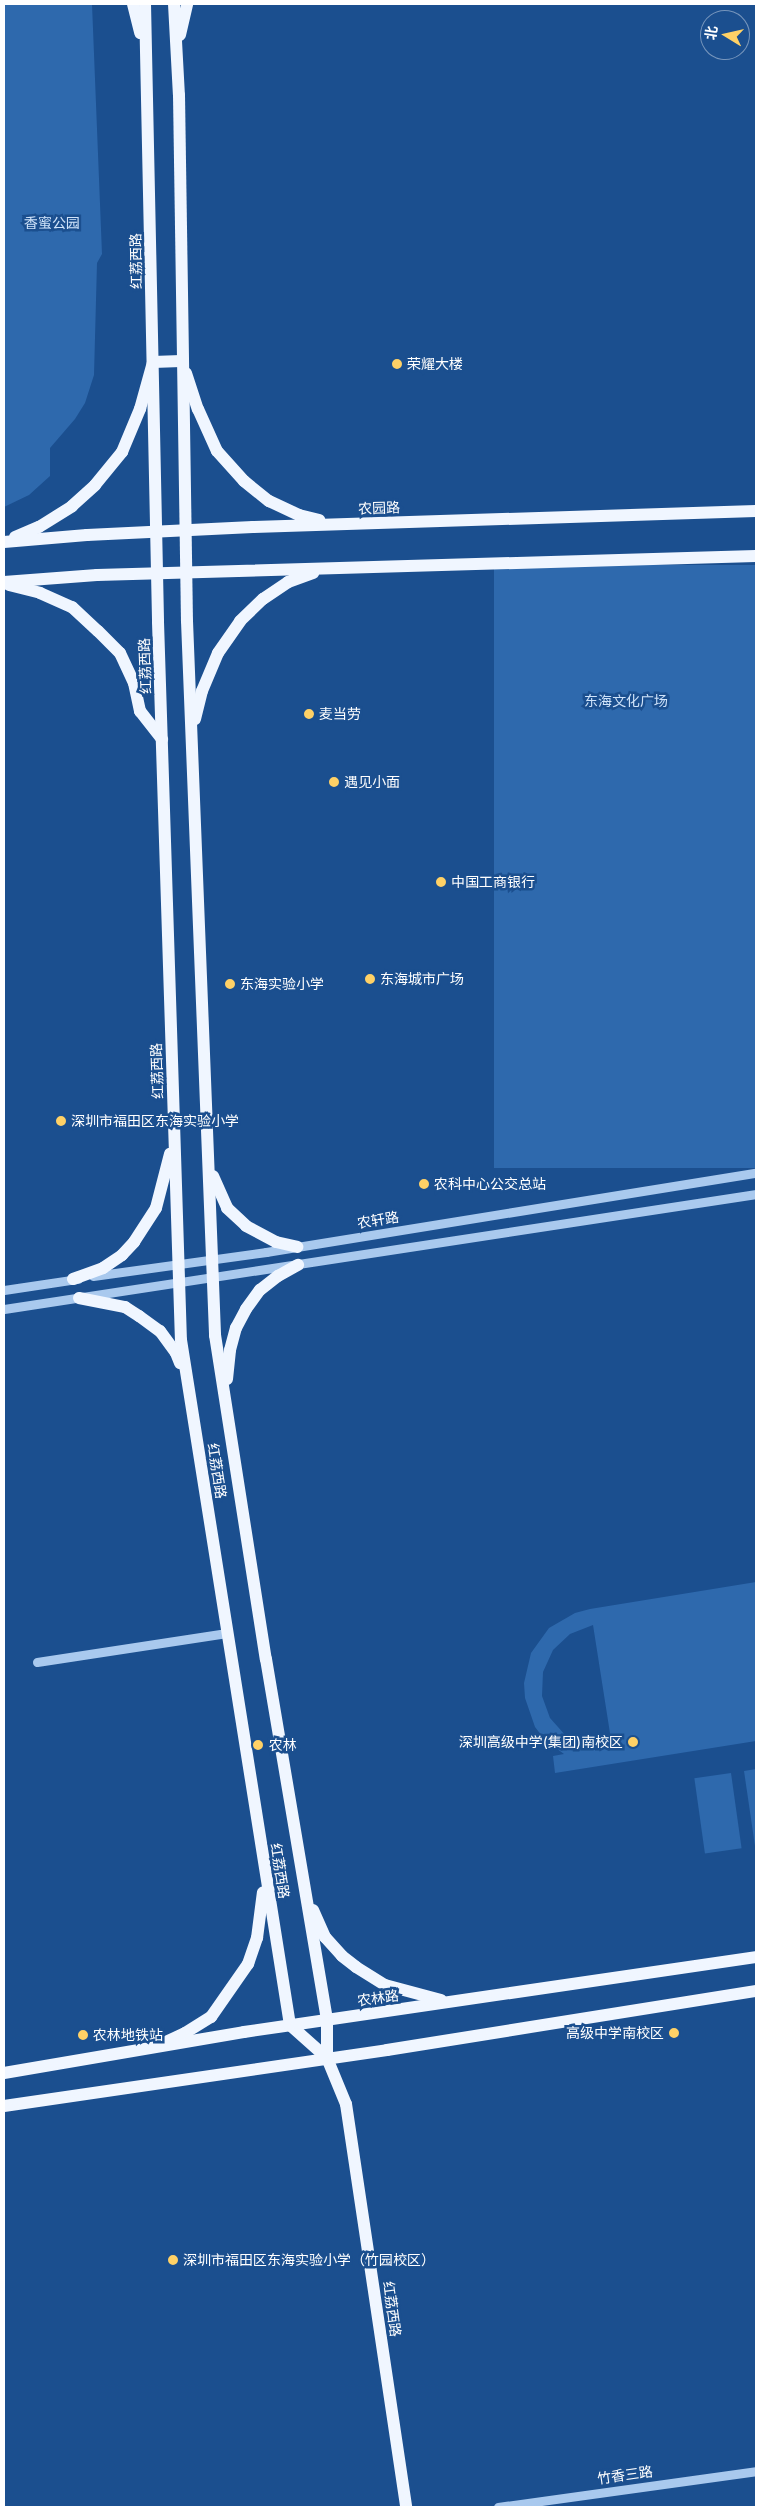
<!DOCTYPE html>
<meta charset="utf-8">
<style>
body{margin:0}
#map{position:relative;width:760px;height:2511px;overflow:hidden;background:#1b4f8f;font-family:Inter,"Noto Sans SC",sans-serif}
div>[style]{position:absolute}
.green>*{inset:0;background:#2e69ad;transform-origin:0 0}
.minor>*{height:9px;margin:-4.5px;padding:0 4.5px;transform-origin:4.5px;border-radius:4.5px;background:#a9c9ee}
.major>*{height:12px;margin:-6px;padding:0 6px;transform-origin:6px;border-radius:6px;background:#f0f6ff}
.dots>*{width:14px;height:14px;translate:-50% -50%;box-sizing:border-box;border:2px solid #1b4f8f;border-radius:50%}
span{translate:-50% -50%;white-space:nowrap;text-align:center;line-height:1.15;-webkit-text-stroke:5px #1b4f8f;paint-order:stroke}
.park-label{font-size:14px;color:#cfe3fa}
.street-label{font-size:14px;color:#fff}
.poi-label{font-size:14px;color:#fff}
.left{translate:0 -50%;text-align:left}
.right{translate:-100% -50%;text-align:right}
.frame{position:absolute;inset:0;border:5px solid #fff;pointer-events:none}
.north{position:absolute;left:700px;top:10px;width:50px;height:50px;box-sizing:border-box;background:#1b4f8f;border:1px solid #7695bc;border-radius:50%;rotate:279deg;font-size:14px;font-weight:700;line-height:20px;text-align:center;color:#fff}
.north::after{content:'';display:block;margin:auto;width:18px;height:22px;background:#ffd166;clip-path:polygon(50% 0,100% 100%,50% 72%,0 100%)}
</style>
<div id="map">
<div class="green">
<div style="clip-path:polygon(4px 4px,92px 4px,102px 254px,97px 263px,94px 375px,85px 403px,75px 419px,50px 448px,50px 476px,29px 495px,4px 507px)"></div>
<div style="left:756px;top:565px;width:603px;height:262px;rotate:90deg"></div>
<div style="clip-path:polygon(evenodd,756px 1582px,756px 1741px,555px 1773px,553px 1756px,564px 1754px,545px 1740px,535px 1727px,525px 1698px,524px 1683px,531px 1653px,549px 1628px,575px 1613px,590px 1609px,756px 1582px,593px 1625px,612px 1746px,612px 1747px,588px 1746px,566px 1736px,550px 1718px,542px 1696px,543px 1672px,553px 1650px,570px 1634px,593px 1625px)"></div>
<div style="clip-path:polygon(756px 1769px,756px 1846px,755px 1846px,744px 1771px)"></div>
<div style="left:731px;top:1773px;width:76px;height:37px;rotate:82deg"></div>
</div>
<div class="minor">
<div style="left:93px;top:1276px;width:175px;rotate:-7.9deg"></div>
<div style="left:266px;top:1252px;width:496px;rotate:-9.2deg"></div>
<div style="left:4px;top:1290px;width:75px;rotate:-8.5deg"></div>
<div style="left:4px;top:1309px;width:761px;rotate:-8.69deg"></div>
<div style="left:37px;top:1662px;width:192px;rotate:-8.7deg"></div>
<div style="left:498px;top:2507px;width:260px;rotate:-7.9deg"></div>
</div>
<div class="major">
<div style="left:133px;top:4px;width:30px;rotate:76deg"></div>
<div style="left:145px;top:4px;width:618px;rotate:88.79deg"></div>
<div style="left:158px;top:622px;width:718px;rotate:88.17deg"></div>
<div style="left:181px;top:1340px;width:694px;rotate:80.96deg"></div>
<div style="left:290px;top:2025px;width:50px;rotate:41.7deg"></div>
<div style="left:174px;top:4px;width:91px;rotate:86.9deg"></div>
<div style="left:179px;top:95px;width:526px;rotate:89.13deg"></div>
<div style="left:187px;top:621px;width:715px;rotate:87.75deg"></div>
<div style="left:215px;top:1335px;width:328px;rotate:81.1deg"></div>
<div style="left:266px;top:1659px;width:366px;rotate:80.4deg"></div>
<div style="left:327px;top:2020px;width:38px;rotate:90deg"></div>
<div style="left:327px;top:2058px;width:50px;rotate:67.6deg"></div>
<div style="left:346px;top:2104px;width:407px;rotate:81.5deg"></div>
<div style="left:180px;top:35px;width:32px;rotate:-77deg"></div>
<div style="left:186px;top:373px;width:38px;rotate:72deg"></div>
<div style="left:198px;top:409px;width:46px;rotate:65.7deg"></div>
<div style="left:217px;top:451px;width:40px;rotate:48deg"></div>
<div style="left:244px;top:481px;width:32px;rotate:39deg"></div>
<div style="left:269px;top:501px;width:33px;rotate:25deg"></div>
<div style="left:299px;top:515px;width:21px;rotate:14deg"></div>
<div style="left:15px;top:537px;width:26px;rotate:-23deg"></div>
<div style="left:39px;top:527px;width:39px;rotate:-32deg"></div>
<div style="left:72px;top:506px;width:31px;rotate:-42deg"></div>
<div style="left:95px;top:485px;width:43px;rotate:-50.7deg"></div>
<div style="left:122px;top:452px;width:47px;rotate:-67.3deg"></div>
<div style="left:140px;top:409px;width:49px;rotate:-74.5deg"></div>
<div style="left:153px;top:362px;width:28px;rotate:-2deg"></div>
<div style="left:4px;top:542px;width:83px;rotate:-4.8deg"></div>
<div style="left:87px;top:535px;width:166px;rotate:-2.8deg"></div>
<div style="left:253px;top:527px;width:503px;rotate:-1.82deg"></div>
<div style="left:4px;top:582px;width:93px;rotate:-4.3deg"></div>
<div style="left:97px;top:575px;width:659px;rotate:-1.65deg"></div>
<div style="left:9px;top:585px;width:32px;rotate:14deg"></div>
<div style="left:40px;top:593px;width:35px;rotate:24deg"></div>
<div style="left:72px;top:607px;width:35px;rotate:43deg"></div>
<div style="left:98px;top:631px;width:31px;rotate:45deg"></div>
<div style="left:120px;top:653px;width:33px;rotate:65deg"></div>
<div style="left:134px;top:683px;width:29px;rotate:78deg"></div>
<div style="left:140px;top:711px;width:36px;rotate:52deg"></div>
<div style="left:195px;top:719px;width:29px;rotate:-76deg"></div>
<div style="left:202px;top:691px;width:41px;rotate:-67.2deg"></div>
<div style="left:218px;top:653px;width:39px;rotate:-55deg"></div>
<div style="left:240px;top:621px;width:32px;rotate:-44deg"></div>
<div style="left:263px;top:599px;width:30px;rotate:-34deg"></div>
<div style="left:288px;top:582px;width:27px;rotate:-20deg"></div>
<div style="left:213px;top:1176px;width:35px;rotate:66deg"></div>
<div style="left:227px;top:1208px;width:26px;rotate:43deg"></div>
<div style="left:246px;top:1226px;width:34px;rotate:28deg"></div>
<div style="left:276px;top:1242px;width:22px;rotate:13deg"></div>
<div style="left:73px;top:1279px;width:32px;rotate:-20deg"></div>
<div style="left:103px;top:1268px;width:23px;rotate:-34deg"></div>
<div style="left:122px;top:1255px;width:18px;rotate:-47deg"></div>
<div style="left:134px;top:1242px;width:40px;rotate:-57.1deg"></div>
<div style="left:156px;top:1208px;width:56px;rotate:-75.5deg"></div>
<div style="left:79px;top:1298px;width:47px;rotate:11.1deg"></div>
<div style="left:125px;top:1307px;width:17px;rotate:33deg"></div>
<div style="left:139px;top:1316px;width:26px;rotate:36deg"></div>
<div style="left:160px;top:1331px;width:27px;rotate:54deg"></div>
<div style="left:176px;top:1353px;width:11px;rotate:68deg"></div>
<div style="left:227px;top:1379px;width:29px;rotate:-84deg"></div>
<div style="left:230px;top:1350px;width:23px;rotate:-75deg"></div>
<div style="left:236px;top:1328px;width:21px;rotate:-62deg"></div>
<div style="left:246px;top:1309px;width:24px;rotate:-54deg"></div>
<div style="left:260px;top:1290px;width:23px;rotate:-38deg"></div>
<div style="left:278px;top:1276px;width:23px;rotate:-29deg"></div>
<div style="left:313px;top:1910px;width:30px;rotate:66deg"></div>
<div style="left:325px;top:1937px;width:25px;rotate:48deg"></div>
<div style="left:342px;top:1956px;width:18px;rotate:38deg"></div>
<div style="left:356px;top:1967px;width:34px;rotate:32deg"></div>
<div style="left:385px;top:1985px;width:58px;rotate:15deg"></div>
<div style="left:168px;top:2041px;width:19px;rotate:-25deg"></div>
<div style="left:185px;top:2033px;width:31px;rotate:-32deg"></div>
<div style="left:211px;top:2017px;width:65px;rotate:-55.1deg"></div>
<div style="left:248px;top:1964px;width:28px;rotate:-71deg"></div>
<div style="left:257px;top:1938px;width:46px;rotate:-82.6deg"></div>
<div style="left:4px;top:2073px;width:243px;rotate:-9.7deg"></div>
<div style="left:244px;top:2032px;width:517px;rotate:-8.33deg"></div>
<div style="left:4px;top:2106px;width:387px;rotate:-8.3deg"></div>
<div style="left:387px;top:2050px;width:374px;rotate:-9.1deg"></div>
</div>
<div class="dots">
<div style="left:397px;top:364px;background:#ffd166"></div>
<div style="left:309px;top:714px;background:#ffd166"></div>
<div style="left:334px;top:782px;background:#ffd166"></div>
<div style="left:441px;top:882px;background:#ffd166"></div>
<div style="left:370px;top:979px;background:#ffd166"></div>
<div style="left:230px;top:984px;background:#ffd166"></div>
<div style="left:61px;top:1121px;background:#ffd166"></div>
<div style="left:424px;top:1184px;background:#ffd166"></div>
<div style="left:633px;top:1742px;background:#ffd166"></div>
<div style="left:258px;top:1745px;background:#ffd166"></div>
<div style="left:674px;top:2033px;background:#ffd166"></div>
<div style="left:83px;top:2035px;background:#ffd166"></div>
<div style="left:173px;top:2260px;background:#ffd166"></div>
</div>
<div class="park-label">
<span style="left:52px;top:223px">香蜜公园</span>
<span style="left:626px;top:701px">东海文化广场</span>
</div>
<div class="street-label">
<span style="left:136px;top:261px;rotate:-91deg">红荔西路</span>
<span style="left:379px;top:508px;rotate:-2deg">农园路</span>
<span style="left:145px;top:666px;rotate:-92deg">红荔西路</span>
<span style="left:157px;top:1071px;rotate:-92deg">红荔西路</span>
<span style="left:378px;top:1220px;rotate:-9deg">农轩路</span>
<span style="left:217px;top:1471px;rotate:81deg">红荔西路</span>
<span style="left:280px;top:1871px;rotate:81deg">红荔西路</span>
<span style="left:378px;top:1998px;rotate:-8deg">农林路</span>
<span style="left:392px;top:2309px;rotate:82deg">红荔西路</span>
<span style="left:625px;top:2475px;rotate:-8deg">竹香三路</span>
</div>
<div class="poi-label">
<span class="left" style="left:407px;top:364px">荣耀大楼</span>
<span class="left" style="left:319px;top:714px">麦当劳</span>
<span class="left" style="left:344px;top:782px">遇见小面</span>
<span class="left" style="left:451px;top:882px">中国工商银行</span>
<span class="left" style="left:380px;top:979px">东海城市广场</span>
<span class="left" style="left:240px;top:984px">东海实验小学</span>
<span class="left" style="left:71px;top:1121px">深圳市福田区东海实验小学</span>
<span class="left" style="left:434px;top:1184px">农科中心公交总站</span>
<span class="right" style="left:623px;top:1742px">深圳高级中学(集团)南校区</span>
<span class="left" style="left:269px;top:1745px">农林</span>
<span class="right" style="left:664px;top:2033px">高级中学南校区</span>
<span class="left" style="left:93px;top:2035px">农林地铁站</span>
<span class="left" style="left:183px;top:2260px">深圳市福田区东海实验小学（竹园校区）</span>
</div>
<div class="frame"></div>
<div class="north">北</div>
</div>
